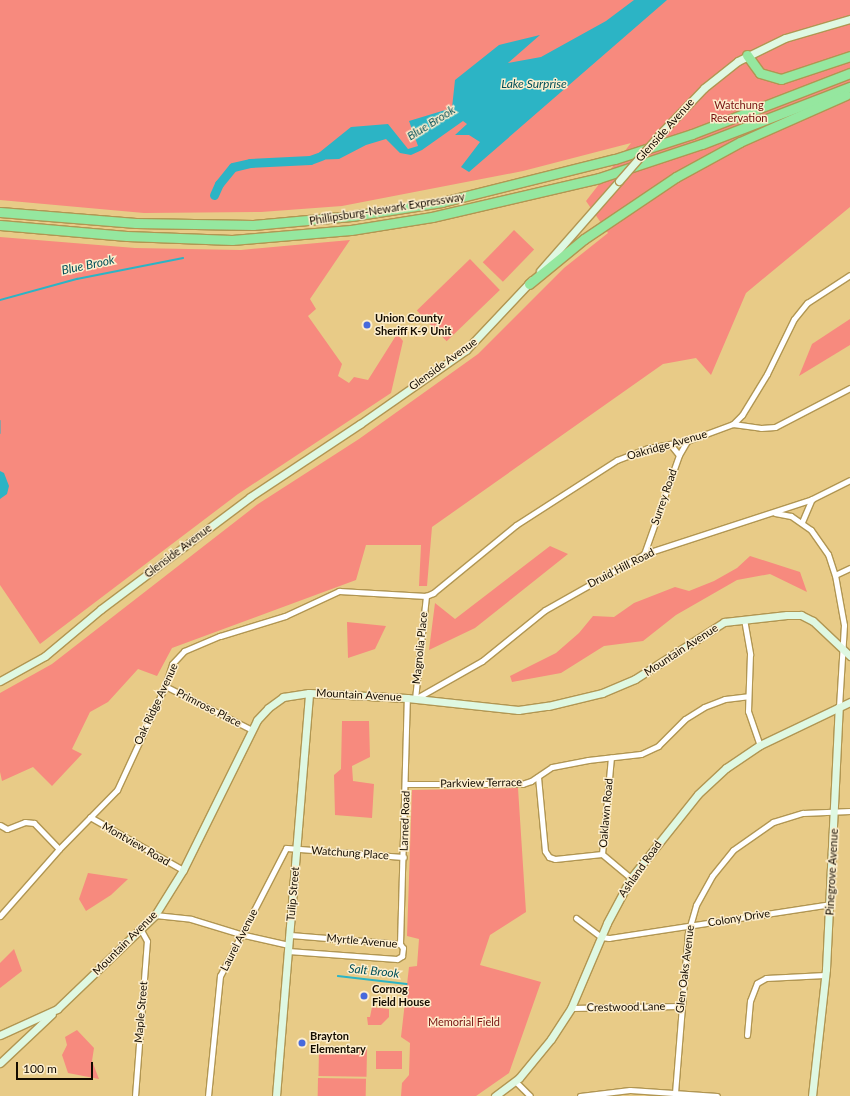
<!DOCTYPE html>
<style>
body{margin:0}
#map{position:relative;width:850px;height:1096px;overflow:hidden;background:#e8cb87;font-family:Lato,sans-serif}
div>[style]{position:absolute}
.green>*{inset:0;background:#f78a7e;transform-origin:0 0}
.water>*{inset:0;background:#2cb4c5}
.stream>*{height:1.5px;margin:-0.75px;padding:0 0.75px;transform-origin:0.75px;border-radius:0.75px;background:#2cb4c5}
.river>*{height:9px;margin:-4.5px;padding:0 4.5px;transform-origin:4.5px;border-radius:4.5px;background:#2cb4c5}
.roads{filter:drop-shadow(1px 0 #b19652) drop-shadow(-1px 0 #b19652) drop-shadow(0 1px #b19652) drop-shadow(0 -1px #b19652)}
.street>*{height:5px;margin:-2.5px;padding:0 2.5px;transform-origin:2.5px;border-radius:2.5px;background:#fff}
.secondary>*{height:7px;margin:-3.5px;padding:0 3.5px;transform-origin:3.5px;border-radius:3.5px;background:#dff8e2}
.highway>*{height:9px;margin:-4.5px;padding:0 4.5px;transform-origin:4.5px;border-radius:4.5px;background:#95e79f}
.bridges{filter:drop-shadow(1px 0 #b19652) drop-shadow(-1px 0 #b19652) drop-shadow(0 1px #b19652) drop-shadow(0 -1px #b19652)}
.secondary-bridge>*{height:7px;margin:-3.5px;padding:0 3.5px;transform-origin:3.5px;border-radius:3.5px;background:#dff8e2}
.dots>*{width:11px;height:11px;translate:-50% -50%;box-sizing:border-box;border:2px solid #fdeecd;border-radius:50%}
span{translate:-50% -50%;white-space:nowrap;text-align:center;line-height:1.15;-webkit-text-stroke:3px #fdeecd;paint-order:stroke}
.park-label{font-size:11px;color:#771110}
.street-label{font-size:11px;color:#140c00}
.poi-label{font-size:11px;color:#140c00;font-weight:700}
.left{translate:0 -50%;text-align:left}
.water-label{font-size:12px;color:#004f58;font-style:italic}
.scale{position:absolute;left:16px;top:1062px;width:77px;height:18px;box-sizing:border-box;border:2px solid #140c00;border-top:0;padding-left:5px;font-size:12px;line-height:14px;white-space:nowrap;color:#140c00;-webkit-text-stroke:3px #fdeecd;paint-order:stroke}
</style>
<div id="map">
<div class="green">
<div style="clip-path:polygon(0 0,850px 0,850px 207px,746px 293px,711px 375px,696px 358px,663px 364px,432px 527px,427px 586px,419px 586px,421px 545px,366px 545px,356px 580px,172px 648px,157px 676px,138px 669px,108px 702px,90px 712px,72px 749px,82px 754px,52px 786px,33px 767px,2px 781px,0 772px,0 693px,52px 664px,258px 504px,359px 439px,478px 354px,564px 268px,608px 233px,586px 201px,631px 143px,523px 171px,342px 206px,261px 212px,144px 213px,0 200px)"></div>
<div style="left:514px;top:230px;width:28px;height:45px;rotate:44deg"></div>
<div style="clip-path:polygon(0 237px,135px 248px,241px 250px,350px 240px,310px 299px,316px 309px,308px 316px,342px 364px,338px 376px,349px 383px,354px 377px,368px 380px,397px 334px,403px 341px,391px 393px,238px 494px,40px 644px,0 585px)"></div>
<div style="left:470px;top:259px;width:43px;height:74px;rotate:46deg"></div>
<div style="clip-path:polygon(850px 319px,850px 345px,799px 376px,812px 344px)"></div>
<div style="clip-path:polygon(550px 546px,568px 554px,475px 628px,429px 650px,435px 603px,455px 619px)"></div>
<div style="clip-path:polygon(750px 556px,800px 572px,807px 592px,770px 574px,737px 580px,676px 615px,643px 641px,604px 646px,561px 673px,512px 682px,510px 676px,556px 653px,579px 633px,593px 616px,614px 617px,634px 603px,675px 587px,689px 591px,714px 581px,737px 568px)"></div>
<div style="clip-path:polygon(347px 622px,386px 626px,375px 649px,348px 658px)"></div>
<div style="clip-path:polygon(342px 721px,369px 721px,370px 757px,352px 766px,353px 781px,374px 784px,372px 818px,335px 815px,334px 775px,341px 769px)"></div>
<div style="clip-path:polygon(518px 788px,526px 912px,490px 935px,480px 965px,541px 982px,509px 1073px,476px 1096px,401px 1096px,402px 1083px,409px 1075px,410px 1043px,401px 1037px,409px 967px,417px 966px,419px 939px,407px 936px,412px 790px)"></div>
<div style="clip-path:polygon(88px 873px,128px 879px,111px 895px,86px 911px,79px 899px)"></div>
<div style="clip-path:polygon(14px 949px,22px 971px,0 988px,0 963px)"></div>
<div style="clip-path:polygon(372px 1007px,389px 1009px,389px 1017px,381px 1025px,368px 1025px,367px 1017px,370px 1017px)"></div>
<div style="clip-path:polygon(77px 1030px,94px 1048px,92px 1061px,99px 1079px,68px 1073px,62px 1055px,67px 1045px,65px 1037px)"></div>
<div style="left:319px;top:1048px;width:48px;height:28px;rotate:1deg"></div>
<div style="left:376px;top:1051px;width:26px;height:18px"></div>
<div style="left:318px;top:1078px;width:48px;height:18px;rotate:1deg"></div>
</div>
<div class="water">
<div style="clip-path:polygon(634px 0,667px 0,469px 172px,461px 167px,480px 142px,469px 135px,455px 135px,467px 124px,463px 121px,422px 150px,411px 155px,400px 153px,386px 139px,366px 145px,339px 159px,310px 160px,351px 127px,388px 124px,408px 149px,418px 146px,409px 121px,452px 108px,455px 80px,499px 45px,540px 35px,508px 63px,541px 57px,606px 21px)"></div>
<div style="clip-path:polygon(0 471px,4px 473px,9px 486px,7px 494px,0 499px)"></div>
</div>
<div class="stream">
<div style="left:0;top:300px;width:80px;rotate:-15.3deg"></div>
<div style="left:77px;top:279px;width:108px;rotate:-11.2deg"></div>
<div style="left:0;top:421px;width:12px;rotate:90deg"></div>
<div style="left:338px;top:976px;width:69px;rotate:6.6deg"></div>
</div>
<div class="river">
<div style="left:214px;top:195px;width:12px;rotate:-66deg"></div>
<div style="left:219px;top:184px;width:22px;rotate:-51deg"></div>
<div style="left:233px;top:167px;width:17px;rotate:-13deg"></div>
<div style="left:250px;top:163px;width:60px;rotate:-2.9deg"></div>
<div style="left:310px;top:160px;width:12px;rotate:-20deg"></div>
</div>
<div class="roads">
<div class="street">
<div style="left:733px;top:424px;width:28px;rotate:8deg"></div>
<div style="left:761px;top:428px;width:14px;rotate:-4deg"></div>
<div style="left:775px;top:427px;width:85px;rotate:-27.5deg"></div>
<div style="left:670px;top:444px;width:14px;rotate:51deg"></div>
<div style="left:775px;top:513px;width:16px;rotate:11deg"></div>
<div style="left:791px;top:516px;width:24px;rotate:35deg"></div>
<div style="left:811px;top:530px;width:29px;rotate:55deg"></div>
<div style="left:828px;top:554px;width:22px;rotate:72deg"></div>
<div style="left:835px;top:575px;width:51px;rotate:79.8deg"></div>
<div style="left:844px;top:625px;width:82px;rotate:93.5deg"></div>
<div style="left:802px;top:522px;width:25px;rotate:-67deg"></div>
<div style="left:644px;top:554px;width:105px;rotate:-70.5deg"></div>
<div style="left:679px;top:455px;width:16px;rotate:-60deg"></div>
<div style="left:835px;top:575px;width:17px;rotate:-25deg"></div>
<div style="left:744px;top:619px;width:36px;rotate:80deg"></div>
<div style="left:750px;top:654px;width:57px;rotate:92deg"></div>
<div style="left:748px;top:711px;width:36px;rotate:71deg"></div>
<div style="left:165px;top:686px;width:97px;rotate:26.8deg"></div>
<div style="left:415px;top:699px;width:77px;rotate:-29.6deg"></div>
<div style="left:482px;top:661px;width:81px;rotate:-39deg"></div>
<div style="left:545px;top:610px;width:114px;rotate:-29.5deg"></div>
<div style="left:644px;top:554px;width:177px;rotate:-18.1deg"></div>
<div style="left:812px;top:499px;width:42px;rotate:-26.6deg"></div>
<div style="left:415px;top:699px;width:104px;rotate:-83.9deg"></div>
<div style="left:538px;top:777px;width:74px;rotate:84.6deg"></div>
<div style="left:545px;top:851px;width:7px;rotate:56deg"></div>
<div style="left:549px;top:857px;width:6px;rotate:18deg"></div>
<div style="left:555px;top:859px;width:47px;rotate:-6.1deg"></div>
<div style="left:406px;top:784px;width:116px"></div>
<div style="left:522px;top:784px;width:9px;rotate:-18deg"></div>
<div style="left:531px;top:781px;width:25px;rotate:-34deg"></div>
<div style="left:552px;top:767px;width:37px;rotate:-11deg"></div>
<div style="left:588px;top:760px;width:53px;rotate:-6.5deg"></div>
<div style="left:641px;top:754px;width:19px;rotate:-25deg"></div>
<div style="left:658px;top:746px;width:38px;rotate:-45deg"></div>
<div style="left:685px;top:719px;width:22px;rotate:-32deg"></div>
<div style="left:704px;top:707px;width:22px;rotate:-21deg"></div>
<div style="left:725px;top:699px;width:23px;rotate:-7deg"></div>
<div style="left:90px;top:817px;width:107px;rotate:29.7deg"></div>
<div style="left:0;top:825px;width:8px;rotate:30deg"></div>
<div style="left:7px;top:829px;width:19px;rotate:-21deg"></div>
<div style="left:25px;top:822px;width:9px;rotate:6deg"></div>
<div style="left:34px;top:823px;width:36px;rotate:46deg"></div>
<div style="left:602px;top:854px;width:97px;rotate:-84.7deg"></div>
<div style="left:602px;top:854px;width:38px;rotate:40deg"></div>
<div style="left:155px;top:915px;width:36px;rotate:6deg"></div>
<div style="left:191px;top:919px;width:51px;rotate:17deg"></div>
<div style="left:240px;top:934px;width:50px;rotate:12.7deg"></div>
<div style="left:0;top:916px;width:89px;rotate:-48.6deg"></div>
<div style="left:59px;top:849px;width:83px;rotate:-45.5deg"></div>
<div style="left:117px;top:790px;width:115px;rotate:-65.2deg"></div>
<div style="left:165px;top:686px;width:23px;rotate:-72deg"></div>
<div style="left:172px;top:664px;width:18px;rotate:-47deg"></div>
<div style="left:184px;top:651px;width:39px;rotate:-23deg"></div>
<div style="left:220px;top:636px;width:68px;rotate:-17.1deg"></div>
<div style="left:285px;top:616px;width:60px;rotate:-24.8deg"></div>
<div style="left:339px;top:591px;width:87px;rotate:3.3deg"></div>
<div style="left:426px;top:596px;width:8px;rotate:-23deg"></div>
<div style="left:433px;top:593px;width:107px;rotate:-39.3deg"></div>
<div style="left:516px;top:525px;width:120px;rotate:-32.8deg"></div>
<div style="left:617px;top:460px;width:33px;rotate:-21deg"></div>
<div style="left:648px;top:448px;width:40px;rotate:-10deg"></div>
<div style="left:687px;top:441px;width:49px;rotate:-20.3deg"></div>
<div style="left:733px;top:424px;width:13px;rotate:-45deg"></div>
<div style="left:742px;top:415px;width:48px;rotate:-58.6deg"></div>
<div style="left:767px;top:374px;width:61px;rotate:-63.9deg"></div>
<div style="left:794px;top:319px;width:21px;rotate:-51deg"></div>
<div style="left:807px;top:303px;width:51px;rotate:-33.1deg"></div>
<div style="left:576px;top:918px;width:31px;rotate:37deg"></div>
<div style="left:601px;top:937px;width:8px;rotate:7deg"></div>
<div style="left:609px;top:938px;width:224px;rotate:-8.7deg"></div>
<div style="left:400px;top:944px;width:246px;rotate:-88.4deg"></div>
<div style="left:288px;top:951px;width:109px;rotate:4.2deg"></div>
<div style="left:397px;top:959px;width:6px;rotate:-31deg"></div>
<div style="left:402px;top:956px;width:8px;rotate:-83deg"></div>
<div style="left:403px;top:948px;width:5px;rotate:-127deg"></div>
<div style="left:400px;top:944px;width:110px;rotate:-175.3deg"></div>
<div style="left:571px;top:1008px;width:109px;rotate:-1.1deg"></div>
<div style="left:747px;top:1035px;width:34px;rotate:-85deg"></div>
<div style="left:750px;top:1001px;width:19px;rotate:-69deg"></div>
<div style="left:757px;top:983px;width:10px;rotate:-29deg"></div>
<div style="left:766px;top:978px;width:59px;rotate:-2.9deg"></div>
<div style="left:515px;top:1081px;width:21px;rotate:45deg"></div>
<div style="left:675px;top:1093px;width:161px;rotate:-85.4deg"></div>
<div style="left:688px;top:933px;width:29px;rotate:-74deg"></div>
<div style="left:696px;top:905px;width:33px;rotate:-61deg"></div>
<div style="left:712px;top:876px;width:33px;rotate:-51deg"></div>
<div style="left:733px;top:850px;width:49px;rotate:-35deg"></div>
<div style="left:773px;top:822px;width:31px;rotate:-17deg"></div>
<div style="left:803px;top:813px;width:47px;rotate:-2.4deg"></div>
<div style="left:135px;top:1096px;width:155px;rotate:-85.6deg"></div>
<div style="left:147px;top:941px;width:13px;rotate:-119deg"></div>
<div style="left:208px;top:1096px;width:121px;rotate:-84.3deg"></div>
<div style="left:220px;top:976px;width:144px;rotate:-62.7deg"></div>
<div style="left:286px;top:848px;width:118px;rotate:4.4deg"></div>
<div style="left:580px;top:1096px;width:50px;rotate:-6.8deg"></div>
<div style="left:630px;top:1090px;width:87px;rotate:3.9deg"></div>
</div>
<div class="secondary">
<div style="left:659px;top:135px;width:65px;rotate:-46.2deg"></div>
<div style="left:704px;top:88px;width:43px;rotate:-38.5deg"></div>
<div style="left:738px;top:61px;width:52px;rotate:-26.1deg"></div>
<div style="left:785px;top:38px;width:68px;rotate:-16.3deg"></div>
<div style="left:540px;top:271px;width:120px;rotate:-48.7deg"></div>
<div style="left:0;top:681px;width:51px;rotate:-29.1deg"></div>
<div style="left:45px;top:656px;width:73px;rotate:-40deg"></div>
<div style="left:101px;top:609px;width:186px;rotate:-36.9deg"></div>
<div style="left:250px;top:497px;width:132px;rotate:-33.6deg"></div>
<div style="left:360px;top:424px;width:129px;rotate:-34.9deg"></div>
<div style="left:466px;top:350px;width:96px;rotate:-46.7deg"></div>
<div style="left:0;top:1035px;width:63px;rotate:-24.5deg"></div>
<div style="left:57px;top:1009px;width:136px;rotate:-43.8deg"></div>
<div style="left:155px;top:915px;width:53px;rotate:-58.1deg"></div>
<div style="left:183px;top:870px;width:167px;rotate:-63.7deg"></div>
<div style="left:257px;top:720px;width:16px;rotate:-47deg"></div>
<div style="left:268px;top:708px;width:19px;rotate:-36deg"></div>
<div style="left:283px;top:697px;width:26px;rotate:-9deg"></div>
<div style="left:309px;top:693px;width:98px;rotate:2.9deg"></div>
<div style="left:407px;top:698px;width:112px;rotate:6.2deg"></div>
<div style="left:518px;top:710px;width:30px;rotate:-8deg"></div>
<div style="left:548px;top:706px;width:56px;rotate:-13.5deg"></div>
<div style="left:602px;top:693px;width:36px;rotate:-23deg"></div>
<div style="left:635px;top:679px;width:106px;rotate:-32.6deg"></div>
<div style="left:724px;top:622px;width:63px;rotate:-6.3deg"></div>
<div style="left:787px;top:615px;width:14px"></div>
<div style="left:801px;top:615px;width:13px;rotate:27deg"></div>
<div style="left:813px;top:621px;width:51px;rotate:43.4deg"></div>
<div style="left:0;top:1063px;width:71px;rotate:-43.3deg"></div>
<div style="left:276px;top:1096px;width:404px;rotate:-85.3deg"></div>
<div style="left:495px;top:1096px;width:30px;rotate:-37deg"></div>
<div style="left:519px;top:1078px;width:50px;rotate:-50.6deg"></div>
<div style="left:551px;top:1039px;width:37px;rotate:-57deg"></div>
<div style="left:571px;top:1008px;width:92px;rotate:-67deg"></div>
<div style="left:607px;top:923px;width:51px;rotate:-61.9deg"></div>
<div style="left:631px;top:878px;width:107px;rotate:-51.4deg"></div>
<div style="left:698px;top:794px;width:38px;rotate:-43deg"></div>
<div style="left:726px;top:768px;width:41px;rotate:-34.1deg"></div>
<div style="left:760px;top:745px;width:100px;rotate:-25.5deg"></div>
<div style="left:812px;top:1096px;width:128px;rotate:-83.7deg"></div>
<div style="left:826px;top:969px;width:262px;rotate:-87.2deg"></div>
</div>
<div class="highway">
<div style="left:747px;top:55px;width:22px;rotate:54deg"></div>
<div style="left:760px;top:73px;width:22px;rotate:16deg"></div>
<div style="left:781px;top:79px;width:73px;rotate:-18.4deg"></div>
<div style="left:0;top:212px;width:136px;rotate:4.6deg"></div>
<div style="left:136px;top:223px;width:117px;rotate:1deg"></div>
<div style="left:253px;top:225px;width:99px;rotate:-5.2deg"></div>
<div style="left:352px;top:216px;width:91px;rotate:-8.8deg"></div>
<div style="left:442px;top:202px;width:178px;rotate:-14deg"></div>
<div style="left:615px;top:159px;width:81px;rotate:-18deg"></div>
<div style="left:692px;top:134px;width:169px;rotate:-21.1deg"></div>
<div style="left:0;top:225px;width:127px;rotate:5deg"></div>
<div style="left:127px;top:236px;width:105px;rotate:2.2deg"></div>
<div style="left:232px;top:240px;width:119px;rotate:-4.8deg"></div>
<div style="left:351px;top:230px;width:82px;rotate:-9.1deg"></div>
<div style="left:432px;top:217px;width:171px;rotate:-13.1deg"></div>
<div style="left:599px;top:178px;width:108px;rotate:-18.3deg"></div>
<div style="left:702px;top:144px;width:159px;rotate:-21.1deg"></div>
<div style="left:529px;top:284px;width:71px;rotate:-39.3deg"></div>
<div style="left:584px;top:239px;width:111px;rotate:-34deg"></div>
<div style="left:676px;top:177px;width:73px;rotate:-28.7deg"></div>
<div style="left:740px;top:142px;width:116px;rotate:-23.9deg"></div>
</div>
</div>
<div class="bridges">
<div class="secondary-bridge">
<div style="left:619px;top:181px;width:61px;rotate:-49deg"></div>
</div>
</div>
<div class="dots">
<div style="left:367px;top:325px;background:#476add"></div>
<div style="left:364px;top:996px;background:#476add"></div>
<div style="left:302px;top:1043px;background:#476add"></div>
</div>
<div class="park-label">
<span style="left:739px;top:112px">Watchung<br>Reservation</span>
<span style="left:464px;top:1022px">Memorial Field</span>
</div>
<div class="street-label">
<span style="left:665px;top:130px;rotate:-48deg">Glenside Avenue</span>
<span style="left:387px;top:209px;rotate:-9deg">Phillipsburg-Newark Expressway</span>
<span style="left:443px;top:364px;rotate:-36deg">Glenside Avenue</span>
<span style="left:667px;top:445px;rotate:-16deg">Oakridge Avenue</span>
<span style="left:664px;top:497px;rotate:-71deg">Surrey Road</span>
<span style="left:178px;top:551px;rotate:-37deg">Glenside Avenue</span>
<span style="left:621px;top:568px;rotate:-27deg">Druid Hill Road</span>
<span style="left:420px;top:648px;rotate:-84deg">Magnolia Place</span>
<span style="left:681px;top:650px;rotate:-33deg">Mountain Avenue</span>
<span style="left:359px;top:695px;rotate:3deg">Mountain Avenue</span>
<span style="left:156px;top:704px;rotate:-65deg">Oak Ridge Avenue</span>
<span style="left:209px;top:708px;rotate:27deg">Primrose Place</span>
<span style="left:481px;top:783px;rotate:-1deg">Parkview Terrace</span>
<span style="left:606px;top:813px;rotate:-85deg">Oaklawn Road</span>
<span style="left:405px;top:821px;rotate:-88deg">Larned Road</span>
<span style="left:136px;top:844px;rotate:30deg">Montview Road</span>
<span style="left:350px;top:853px;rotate:4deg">Watchung Place</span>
<span style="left:640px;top:869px;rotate:-55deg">Ashland Road</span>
<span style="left:832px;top:872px;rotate:-87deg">Pinegrove Avenue</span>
<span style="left:293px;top:894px;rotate:-85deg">Tulip Street</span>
<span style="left:739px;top:918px;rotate:-9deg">Colony Drive</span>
<span style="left:239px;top:940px;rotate:-63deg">Laurel Avenue</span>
<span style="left:362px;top:941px;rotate:5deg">Myrtle Avenue</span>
<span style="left:125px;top:943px;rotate:-45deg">Mountain Avenue</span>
<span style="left:685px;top:969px;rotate:-83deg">Glen Oaks Avenue</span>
<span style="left:626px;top:1007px;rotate:-1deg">Crestwood Lane</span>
<span style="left:141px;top:1012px;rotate:-85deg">Maple Street</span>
</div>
<div class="poi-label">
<span class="left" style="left:375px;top:325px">Union County<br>Sheriff K-9 Unit</span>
<span class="left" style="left:372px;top:996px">Cornog<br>Field House</span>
<span class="left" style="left:310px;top:1043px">Brayton<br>Elementary</span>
</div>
<div class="water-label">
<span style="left:534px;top:84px">Lake Surprise</span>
<span style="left:431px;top:123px;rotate:-32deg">Blue Brook</span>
<span style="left:88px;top:265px;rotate:-12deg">Blue Brook</span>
<span style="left:374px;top:971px;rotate:6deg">Salt Brook</span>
</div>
<div class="scale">100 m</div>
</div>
